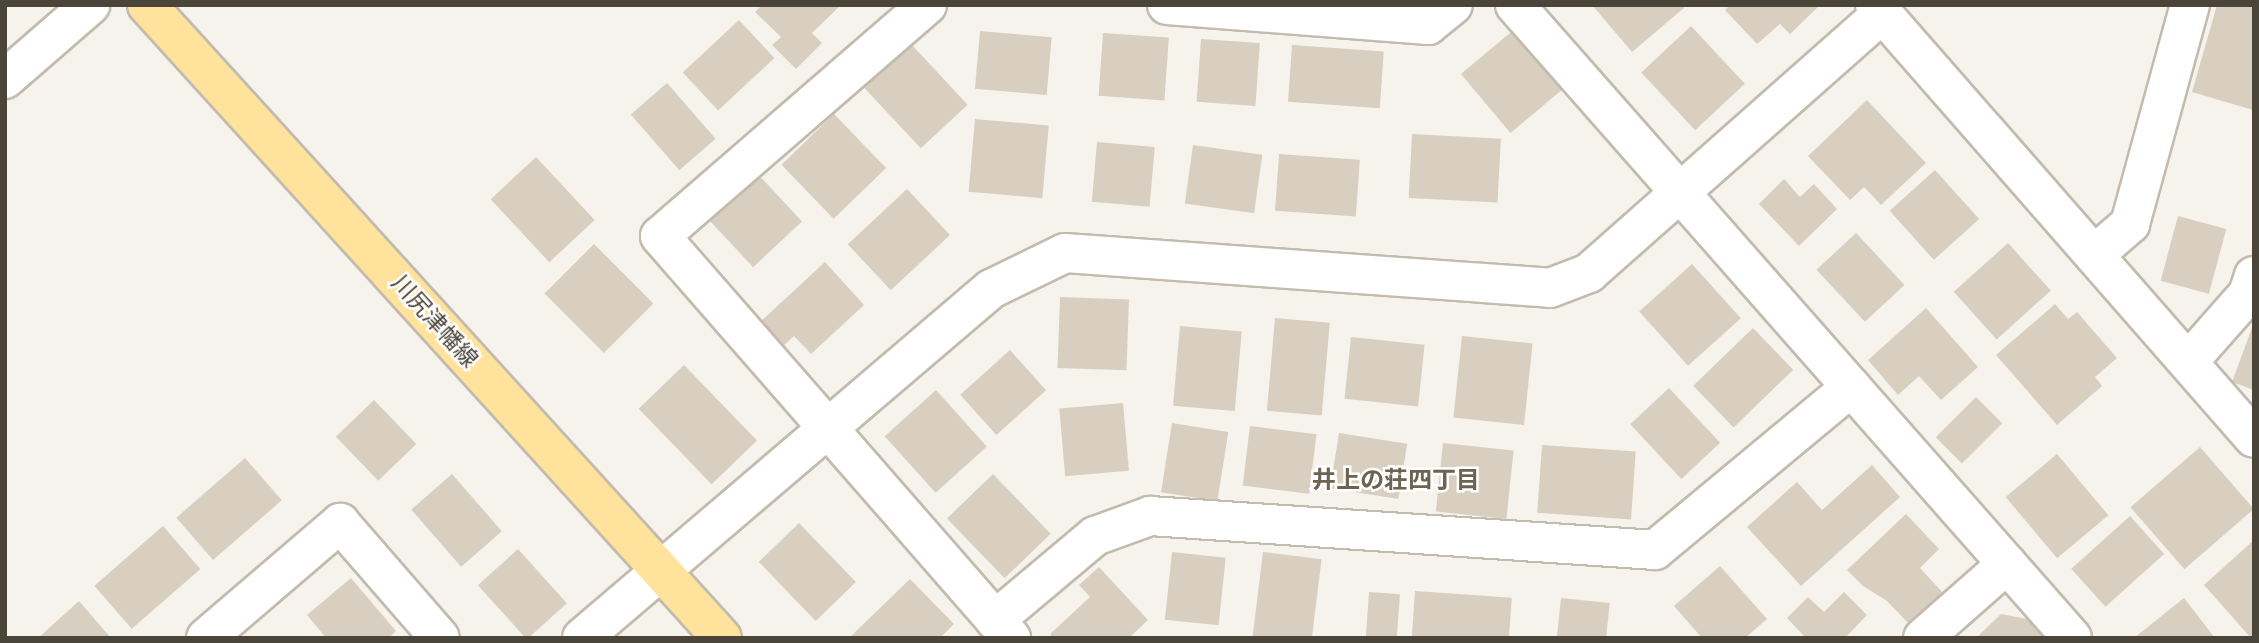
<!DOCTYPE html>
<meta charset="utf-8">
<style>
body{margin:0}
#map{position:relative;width:2259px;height:643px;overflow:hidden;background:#f6f3ec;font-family:"Fira Sans Condensed","Noto Sans JP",sans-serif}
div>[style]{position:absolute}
.building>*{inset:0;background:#d8cfc1;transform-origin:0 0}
.roads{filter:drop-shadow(2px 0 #c2bbae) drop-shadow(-2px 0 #c2bbae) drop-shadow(0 2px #c2bbae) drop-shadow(0 -2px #c2bbae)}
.minor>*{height:38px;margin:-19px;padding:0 19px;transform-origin:19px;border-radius:19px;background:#fff}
.major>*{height:38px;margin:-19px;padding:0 19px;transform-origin:19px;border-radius:19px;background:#ffe39c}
span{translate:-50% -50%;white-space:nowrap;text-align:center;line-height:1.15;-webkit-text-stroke:5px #fff;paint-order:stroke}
.street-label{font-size:23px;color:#4b4439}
.neighbourhood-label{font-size:24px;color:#6e6250;font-weight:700}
.frame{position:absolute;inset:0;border:7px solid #4b4439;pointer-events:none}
</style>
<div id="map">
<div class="building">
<div style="clip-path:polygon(762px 5px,841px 5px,812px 33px,822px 43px,796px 69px,772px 45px,781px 37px,755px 12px)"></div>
<div style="clip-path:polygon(1592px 5px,1682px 5px,1684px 8px,1632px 52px)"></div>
<div style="clip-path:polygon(1730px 5px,1820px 5px,1790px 34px,1780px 24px,1757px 44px,1725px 10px)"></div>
<div style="clip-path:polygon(2217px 5px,2254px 5px,2253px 110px,2192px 92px)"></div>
<div style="left:739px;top:20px;width:52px;height:77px;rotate:47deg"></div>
<div style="left:1523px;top:22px;width:77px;height:81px;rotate:50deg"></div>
<div style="left:1691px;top:26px;width:79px;height:68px;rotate:47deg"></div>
<div style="left:980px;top:31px;width:72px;height:58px;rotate:5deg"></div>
<div style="left:1103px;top:33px;width:66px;height:63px;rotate:4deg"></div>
<div style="left:1201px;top:39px;width:59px;height:63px;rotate:4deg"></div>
<div style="left:911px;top:44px;width:83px;height:64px;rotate:47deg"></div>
<div style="left:1292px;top:45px;width:92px;height:57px;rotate:4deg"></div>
<div style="left:667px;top:83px;width:74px;height:48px;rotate:49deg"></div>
<div style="clip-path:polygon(1867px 100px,1926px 163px,1881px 205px,1864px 187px,1850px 200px,1808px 156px)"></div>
<div style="left:834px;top:114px;width:75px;height:73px;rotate:46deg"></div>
<div style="left:975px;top:119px;width:74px;height:73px;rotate:5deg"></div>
<div style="left:1412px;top:134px;width:89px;height:64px;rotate:3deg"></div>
<div style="left:1097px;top:142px;width:58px;height:60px;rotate:5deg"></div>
<div style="left:1193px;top:145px;width:70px;height:59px;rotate:8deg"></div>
<div style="left:1279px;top:154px;width:81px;height:57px;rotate:4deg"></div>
<div style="left:536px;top:157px;width:86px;height:62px;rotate:47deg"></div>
<div style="left:1935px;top:170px;width:66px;height:61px;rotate:48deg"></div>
<div style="left:755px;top:171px;width:69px;height:67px;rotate:47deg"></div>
<div style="clip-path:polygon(1784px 179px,1800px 197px,1814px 184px,1837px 209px,1799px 246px,1759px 204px)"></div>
<div style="left:907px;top:189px;width:63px;height:81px;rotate:47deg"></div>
<div style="left:2178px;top:216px;width:50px;height:67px;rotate:15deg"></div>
<div style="left:1856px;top:233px;width:71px;height:54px;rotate:47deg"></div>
<div style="left:2008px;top:243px;width:64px;height:73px;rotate:48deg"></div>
<div style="left:594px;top:244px;width:84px;height:70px;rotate:45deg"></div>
<div style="clip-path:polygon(825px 262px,864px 305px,811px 354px,794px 336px,781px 348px,758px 324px)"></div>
<div style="left:1692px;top:264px;width:73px;height:71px;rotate:48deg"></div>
<div style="left:1060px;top:297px;width:69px;height:71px;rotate:2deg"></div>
<div style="clip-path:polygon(2055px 304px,2068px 319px,2077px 312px,2117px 358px,2095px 377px,2102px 386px,2057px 425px,1996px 355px)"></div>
<div style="clip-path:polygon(1926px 308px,1978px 367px,1941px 400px,1919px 376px,1898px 395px,1868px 360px)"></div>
<div style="left:1275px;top:318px;width:55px;height:93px;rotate:5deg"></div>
<div style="clip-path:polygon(2253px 325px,2254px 325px,2254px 390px,2232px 382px)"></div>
<div style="left:1180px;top:326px;width:62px;height:80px;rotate:5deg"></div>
<div style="left:1753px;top:328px;width:58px;height:83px;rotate:46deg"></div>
<div style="left:1462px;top:336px;width:71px;height:82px;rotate:6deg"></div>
<div style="left:1351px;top:337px;width:74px;height:62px;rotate:6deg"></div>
<div style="left:1010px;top:350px;width:54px;height:67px;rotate:48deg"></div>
<div style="left:684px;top:365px;width:105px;height:63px;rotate:46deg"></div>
<div style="left:1669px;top:388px;width:75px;height:53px;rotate:47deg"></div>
<div style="left:936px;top:390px;width:76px;height:69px;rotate:48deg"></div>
<div style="left:1976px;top:397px;width:37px;height:57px;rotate:45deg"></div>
<div style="left:374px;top:400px;width:61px;height:53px;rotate:46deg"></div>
<div style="left:1123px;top:403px;width:68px;height:64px;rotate:85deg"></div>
<div style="left:1172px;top:423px;width:57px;height:70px;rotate:9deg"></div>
<div style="left:1250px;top:426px;width:67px;height:60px;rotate:7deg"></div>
<div style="left:1339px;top:433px;width:69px;height:56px;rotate:9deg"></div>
<div style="left:1443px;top:443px;width:71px;height:69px;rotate:6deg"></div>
<div style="left:1542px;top:445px;width:94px;height:68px;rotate:4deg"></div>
<div style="left:2200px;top:447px;width:82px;height:92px;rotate:49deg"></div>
<div style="left:2057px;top:454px;width:80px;height:67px;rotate:50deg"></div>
<div style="left:245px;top:458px;width:56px;height:91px;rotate:49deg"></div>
<div style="clip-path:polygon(1872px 465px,1900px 497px,1801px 586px,1747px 527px,1797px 482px,1822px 510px)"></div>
<div style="left:452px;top:474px;width:76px;height:54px;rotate:49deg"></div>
<div style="left:993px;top:474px;width:83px;height:64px;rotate:46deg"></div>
<div style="clip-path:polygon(1906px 514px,1939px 549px,1920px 568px,1945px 595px,1912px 627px,1887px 601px,1863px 586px,1847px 570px)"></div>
<div style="left:2130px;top:516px;width:51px;height:79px;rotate:48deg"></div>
<div style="left:799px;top:523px;width:82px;height:56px;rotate:46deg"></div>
<div style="left:163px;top:526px;width:57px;height:91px;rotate:49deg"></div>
<div style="clip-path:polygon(2254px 540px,2254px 638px,2251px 638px,2204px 585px)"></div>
<div style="left:518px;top:549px;width:73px;height:54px;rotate:48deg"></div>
<div style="left:1172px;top:552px;width:54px;height:68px;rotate:6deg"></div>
<div style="left:1263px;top:552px;width:59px;height:87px;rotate:7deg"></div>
<div style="clip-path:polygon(1720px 566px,1767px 619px,1745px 638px,1702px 638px,1674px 606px)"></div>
<div style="clip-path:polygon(1099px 567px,1148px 620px,1129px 638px,1053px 638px,1050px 634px,1090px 597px,1079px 585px)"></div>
<div style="clip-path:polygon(351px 578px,396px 631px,389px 638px,326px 638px,307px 615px)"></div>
<div style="clip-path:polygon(910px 579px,954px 624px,940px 638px,849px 638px)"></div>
<div style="left:1415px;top:591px;width:97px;height:47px;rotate:4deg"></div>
<div style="left:1369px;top:592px;width:31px;height:46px;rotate:4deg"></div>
<div style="clip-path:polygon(1844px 592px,1867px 615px,1845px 638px,1806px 638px,1787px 618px,1808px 597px,1824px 612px)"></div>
<div style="left:1561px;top:598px;width:49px;height:40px;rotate:6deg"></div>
<div style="clip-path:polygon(2184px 598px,2215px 638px,2134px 638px)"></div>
<div style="clip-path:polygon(79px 601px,111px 638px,38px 638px)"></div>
<div style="clip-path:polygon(2001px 614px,2027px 619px,2044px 638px,1976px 638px)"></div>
</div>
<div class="roads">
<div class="minor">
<div style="left:927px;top:5px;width:353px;rotate:139.1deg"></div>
<div style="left:660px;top:236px;width:534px;rotate:48.87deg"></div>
<div style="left:1167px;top:5px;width:262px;rotate:4.4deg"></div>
<div style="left:1428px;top:25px;width:32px;rotate:-39deg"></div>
<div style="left:1515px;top:5px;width:843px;rotate:48.65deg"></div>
<div style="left:1875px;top:5px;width:575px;rotate:48.8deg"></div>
<div style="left:5px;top:79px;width:113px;rotate:-41deg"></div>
<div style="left:2094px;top:255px;width:48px;rotate:-40.7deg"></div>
<div style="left:2130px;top:224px;width:227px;rotate:-74.7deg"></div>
<div style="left:2188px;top:362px;width:91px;rotate:-48.6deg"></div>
<div style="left:2248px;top:294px;width:19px;rotate:-72deg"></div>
<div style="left:995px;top:620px;width:131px;rotate:-40deg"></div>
<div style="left:1095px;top:536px;width:59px;rotate:-20deg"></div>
<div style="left:1150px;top:516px;width:506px;rotate:3.85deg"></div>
<div style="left:1655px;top:550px;width:255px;rotate:-39.7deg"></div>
<div style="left:206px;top:638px;width:177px;rotate:-40.6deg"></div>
<div style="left:340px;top:523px;width:152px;rotate:49deg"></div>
<div style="left:582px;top:638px;width:538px;rotate:-40.47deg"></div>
<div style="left:991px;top:289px;width:82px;rotate:-25.9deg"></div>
<div style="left:1065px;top:253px;width:486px;rotate:4.1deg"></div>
<div style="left:1550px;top:288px;width:42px;rotate:-21deg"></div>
<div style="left:1589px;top:273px;width:391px;rotate:-41.5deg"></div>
<div style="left:1923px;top:638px;width:112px;rotate:-41.4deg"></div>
</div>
<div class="major">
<div style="left:147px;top:5px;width:855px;rotate:47.75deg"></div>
</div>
</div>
<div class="street-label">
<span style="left:435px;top:321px;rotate:48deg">川尻津幡線</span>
</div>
<div class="neighbourhood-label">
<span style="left:1396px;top:481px">井上の荘四丁目</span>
</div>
<div class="frame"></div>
</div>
